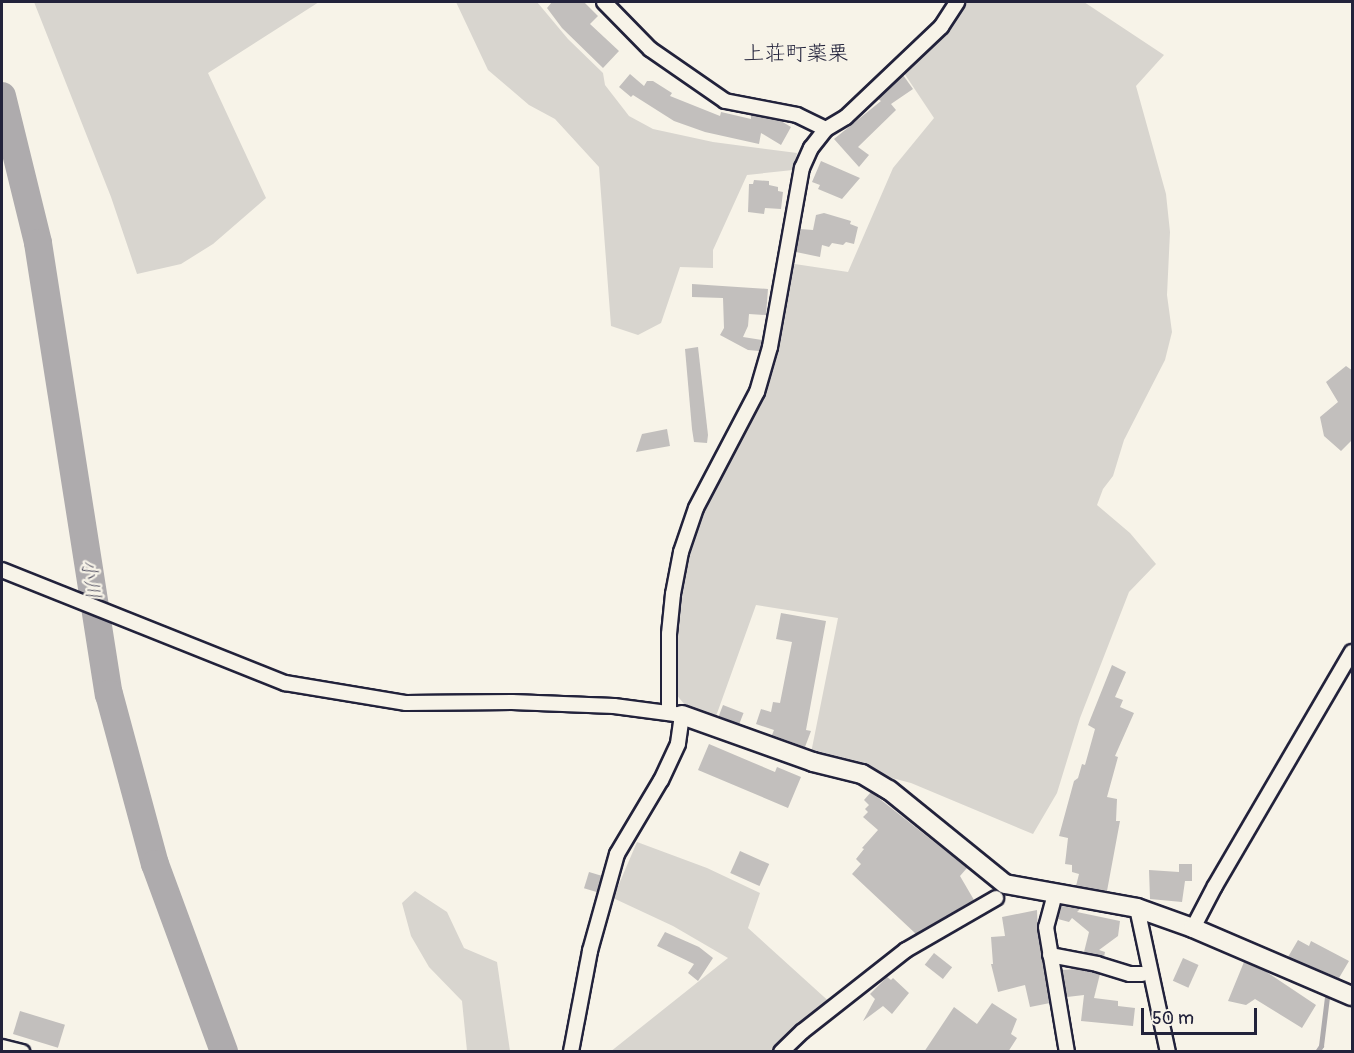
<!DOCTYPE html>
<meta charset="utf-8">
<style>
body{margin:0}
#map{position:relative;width:1354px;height:1053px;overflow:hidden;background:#f7f3e8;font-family:Pangolin,"Klee One",sans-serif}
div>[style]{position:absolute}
.green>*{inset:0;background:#d8d5cf}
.stream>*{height:4.5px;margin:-2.25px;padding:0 2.25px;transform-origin:2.25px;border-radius:2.25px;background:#aeabad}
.river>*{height:28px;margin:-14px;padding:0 14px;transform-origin:14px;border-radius:14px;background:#aeabad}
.building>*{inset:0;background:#c2bfbd;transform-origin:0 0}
.roads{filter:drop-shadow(2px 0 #22223b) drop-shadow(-2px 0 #22223b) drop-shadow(0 2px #22223b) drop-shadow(0 -2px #22223b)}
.minor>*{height:14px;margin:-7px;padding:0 7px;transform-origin:7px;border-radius:7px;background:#f7f3e8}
.tertiary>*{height:18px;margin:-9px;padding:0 9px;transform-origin:9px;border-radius:9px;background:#f7f3e8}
span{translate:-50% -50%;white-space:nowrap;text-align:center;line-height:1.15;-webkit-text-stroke:4.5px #f7f3e8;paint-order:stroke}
.water-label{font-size:20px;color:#535263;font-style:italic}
.quarter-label{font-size:21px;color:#22223b}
.frame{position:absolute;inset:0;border:3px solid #22223b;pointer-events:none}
.scale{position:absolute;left:1141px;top:1008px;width:116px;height:27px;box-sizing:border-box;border:3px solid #22223b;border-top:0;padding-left:8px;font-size:18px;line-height:21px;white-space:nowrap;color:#22223b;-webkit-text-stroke:4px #f7f3e8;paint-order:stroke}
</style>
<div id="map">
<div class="green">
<div style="clip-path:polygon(34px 2px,319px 2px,208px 73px,266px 198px,213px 244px,181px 264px,137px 274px,111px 197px)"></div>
<div style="clip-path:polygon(456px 2px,537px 2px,568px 39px,603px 73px,605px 85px,629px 116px,653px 129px,713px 142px,797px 153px,793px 170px,747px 175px,713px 250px,713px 268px,680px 267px,661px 323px,638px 335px,611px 326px,599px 167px,555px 119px,529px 105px,488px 70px)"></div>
<div style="clip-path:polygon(965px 2px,1084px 2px,1164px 55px,1136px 86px,1166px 194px,1170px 232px,1167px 295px,1172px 332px,1165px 360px,1124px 440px,1113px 476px,1103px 489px,1097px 505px,1130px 533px,1156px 564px,1129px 592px,1080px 718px,1057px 793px,1033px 834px,911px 783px,888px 777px,866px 765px,811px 753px,838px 618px,756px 605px,715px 719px,685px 705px,675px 693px,673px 659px,685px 560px,703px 506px,742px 433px,788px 263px,848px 272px,893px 168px,934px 118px,902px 70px,954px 22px)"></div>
<div style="clip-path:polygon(637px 842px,707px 868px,760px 893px,748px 928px,834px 1006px,779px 1051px,610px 1052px,728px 958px,673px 926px,613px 898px)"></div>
<div style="clip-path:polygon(415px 891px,447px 912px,464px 948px,497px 962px,510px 1051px,467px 1051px,462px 1001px,429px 967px,411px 936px,402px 903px)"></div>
</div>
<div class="stream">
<div style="left:1317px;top:1052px;width:7px;rotate:-56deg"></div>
<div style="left:1321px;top:1046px;width:49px;rotate:-83deg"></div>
<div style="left:1327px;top:997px;width:7px;rotate:-27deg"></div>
</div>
<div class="river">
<div style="left:2px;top:96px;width:151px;rotate:76.2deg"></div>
<div style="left:38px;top:243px;width:457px;rotate:81.1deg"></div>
<div style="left:109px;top:694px;width:176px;rotate:74.9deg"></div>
<div style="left:155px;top:864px;width:200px;rotate:69.8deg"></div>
</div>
<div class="building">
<div style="clip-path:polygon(552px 2px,584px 2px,598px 16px,590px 24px,619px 51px,603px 68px,562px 28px,547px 8px)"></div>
<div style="clip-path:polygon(630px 74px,644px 86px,647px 81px,653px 81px,672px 93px,670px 96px,720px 116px,721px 112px,751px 119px,751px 115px,781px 121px,791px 127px,781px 145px,761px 133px,759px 144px,705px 132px,674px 121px,633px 95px,631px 97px,619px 87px)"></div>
<div style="clip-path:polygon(903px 75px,913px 89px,891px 104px,896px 110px,858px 147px,869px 155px,859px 167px,834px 139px,881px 101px,878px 99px)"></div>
<div style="clip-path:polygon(821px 161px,860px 178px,842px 199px,818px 189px,820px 185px,812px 182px)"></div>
<div style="clip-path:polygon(754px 180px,769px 181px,769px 185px,778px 187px,778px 191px,783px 192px,781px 209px,765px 208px,764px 214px,748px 212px,749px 184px,753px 184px)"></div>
<div style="clip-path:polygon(824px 213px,851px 221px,850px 224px,858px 227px,854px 244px,846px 242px,843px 245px,832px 243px,829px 247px,822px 245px,820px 257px,796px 252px,800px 229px,813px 230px,816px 215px)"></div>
<div style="clip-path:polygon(692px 284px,768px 289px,766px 315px,749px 314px,748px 326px,743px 337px,762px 340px,759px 351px,748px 350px,720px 335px,724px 328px,723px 298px,692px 297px)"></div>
<div style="clip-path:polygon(698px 347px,708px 435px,707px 443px,694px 442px,692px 429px,685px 349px)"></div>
<div style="clip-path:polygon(1346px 366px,1353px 371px,1353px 439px,1341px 451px,1324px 436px,1320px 417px,1338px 402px,1326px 382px)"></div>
<div style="clip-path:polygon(667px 429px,670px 446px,636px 452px,642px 434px)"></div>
<div style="clip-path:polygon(781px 613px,826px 621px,806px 730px,811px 731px,805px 747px,772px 735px,774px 730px,756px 724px,761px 709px,771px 712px,773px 702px,780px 703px,792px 642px,776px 639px)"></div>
<div style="clip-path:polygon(1112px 665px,1126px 672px,1115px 697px,1123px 700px,1120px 707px,1134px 713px,1115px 756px,1118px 757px,1107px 797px,1117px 799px,1116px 821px,1120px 821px,1107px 891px,1076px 886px,1079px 874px,1072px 872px,1072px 865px,1065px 864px,1068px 838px,1059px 836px,1074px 781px,1078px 778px,1082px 764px,1085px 765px,1095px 729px,1088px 725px)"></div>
<div style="left:723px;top:705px;width:22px;height:12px;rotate:21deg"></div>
<div style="clip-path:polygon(709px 744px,775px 772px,777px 767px,801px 777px,788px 808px,698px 770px)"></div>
<div style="clip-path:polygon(871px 792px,967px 868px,960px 876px,974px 900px,916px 934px,852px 874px,861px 864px,856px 859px,864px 849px,862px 848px,878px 830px,863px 817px,868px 812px,865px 809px,869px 805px,864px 800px)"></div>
<div style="left:740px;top:851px;width:32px;height:24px;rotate:24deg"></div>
<div style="clip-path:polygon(1179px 864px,1192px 864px,1192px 881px,1185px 881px,1182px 902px,1150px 899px,1149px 870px,1179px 872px)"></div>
<div style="left:589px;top:872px;width:14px;height:17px;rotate:17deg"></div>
<div style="clip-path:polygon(1061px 906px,1080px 909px,1077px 912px,1120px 921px,1118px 936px,1099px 950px,1105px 952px,1104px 957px,1084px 952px,1089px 932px,1072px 918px,1069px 922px,1058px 919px)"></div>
<div style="clip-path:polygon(1037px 910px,1038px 936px,1050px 1003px,1030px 1007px,1025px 985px,998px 992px,991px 964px,993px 964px,991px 937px,1005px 936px,1002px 917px)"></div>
<div style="clip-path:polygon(665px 932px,699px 947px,713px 958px,698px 981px,688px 973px,694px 964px,657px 946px)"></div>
<div style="clip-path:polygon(1298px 940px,1309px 946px,1311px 941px,1349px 961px,1339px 978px,1288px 957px)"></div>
<div style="left:934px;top:953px;width:23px;height:15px;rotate:38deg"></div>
<div style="left:1183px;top:958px;width:17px;height:25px;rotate:24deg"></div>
<div style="clip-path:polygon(1244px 962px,1265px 971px,1316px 1005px,1302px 1028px,1255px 999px,1246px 1005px,1228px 1001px)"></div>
<div style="clip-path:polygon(1076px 969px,1100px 974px,1094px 998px,1118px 1001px,1118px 1006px,1135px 1008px,1133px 1026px,1081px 1021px,1084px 995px,1067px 997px,1062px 970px)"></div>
<div style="clip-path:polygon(887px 977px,891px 980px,893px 978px,909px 993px,892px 1014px,883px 1006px,863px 1021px,875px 999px,870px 994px)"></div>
<div style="clip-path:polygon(992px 1003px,1017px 1019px,1011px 1034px,1017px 1038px,1008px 1052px,924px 1052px,954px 1007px,977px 1024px)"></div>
<div style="left:20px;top:1011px;width:47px;height:24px;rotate:17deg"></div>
</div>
<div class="roads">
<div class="minor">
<div style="left:604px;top:2px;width:66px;rotate:45.6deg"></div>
<div style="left:650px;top:49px;width:91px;rotate:34.7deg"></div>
<div style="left:725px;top:101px;width:73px;rotate:11deg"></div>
<div style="left:797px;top:115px;width:32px;rotate:26deg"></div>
<div style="left:2px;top:570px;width:305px;rotate:21.8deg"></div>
<div style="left:285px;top:683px;width:123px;rotate:9.4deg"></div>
<div style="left:406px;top:703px;width:106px;rotate:-0.5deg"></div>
<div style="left:512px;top:702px;width:102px;rotate:2.2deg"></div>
<div style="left:614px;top:706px;width:69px;rotate:7.5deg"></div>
<div style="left:682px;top:715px;width:29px;rotate:98deg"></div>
<div style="left:678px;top:744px;width:40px;rotate:115deg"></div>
<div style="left:661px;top:780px;width:86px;rotate:120.7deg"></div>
<div style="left:617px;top:854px;width:101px;rotate:105.6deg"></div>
<div style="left:590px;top:951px;width:103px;rotate:100.7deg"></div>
<div style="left:669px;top:713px;width:79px;rotate:-90deg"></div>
<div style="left:669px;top:634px;width:40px;rotate:-84.3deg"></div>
<div style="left:673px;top:594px;width:43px;rotate:-79.2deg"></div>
<div style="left:681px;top:552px;width:46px;rotate:-71.2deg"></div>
<div style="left:696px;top:508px;width:131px;rotate:-62.3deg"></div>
<div style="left:757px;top:392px;width:47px;rotate:-73.9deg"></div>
<div style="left:770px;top:347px;width:182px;rotate:-79.9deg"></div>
<div style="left:802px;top:168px;width:22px;rotate:-66deg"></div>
<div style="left:811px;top:148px;width:24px;rotate:-52deg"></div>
<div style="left:826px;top:129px;width:23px;rotate:-31deg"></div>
<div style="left:846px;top:117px;width:131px;rotate:-43.5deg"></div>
<div style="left:941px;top:27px;width:30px;rotate:-57deg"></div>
<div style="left:1055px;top:894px;width:34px;rotate:105deg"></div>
<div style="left:1046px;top:927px;width:127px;rotate:80.5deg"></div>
<div style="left:1137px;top:908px;width:147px;rotate:77.9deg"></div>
<div style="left:1193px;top:928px;width:47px;rotate:-62.4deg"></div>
<div style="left:1215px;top:886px;width:271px;rotate:-59.7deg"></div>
<div style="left:1050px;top:955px;width:48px;rotate:10.8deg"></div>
<div style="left:1097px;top:964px;width:34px;rotate:17deg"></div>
<div style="left:1130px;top:974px;width:12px"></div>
<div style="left:2px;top:1047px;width:21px;rotate:14deg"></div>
<div style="left:781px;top:1052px;width:30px;rotate:-44deg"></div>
<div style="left:803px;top:1031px;width:131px;rotate:-38.2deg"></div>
<div style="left:906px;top:950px;width:104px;rotate:-30deg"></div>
</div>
<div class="tertiary">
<div style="left:682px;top:715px;width:139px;rotate:19.7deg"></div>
<div style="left:813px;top:762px;width:50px;rotate:13.8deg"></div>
<div style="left:862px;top:774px;width:31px;rotate:31deg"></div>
<div style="left:889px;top:790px;width:149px;rotate:39deg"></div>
<div style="left:1005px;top:884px;width:134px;rotate:10.3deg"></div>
<div style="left:1137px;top:908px;width:59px;rotate:19.7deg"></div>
<div style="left:1193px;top:928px;width:173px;rotate:23.2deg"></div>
</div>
</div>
<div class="water-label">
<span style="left:91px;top:579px;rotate:81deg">小川</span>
</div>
<div class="quarter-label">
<span style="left:796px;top:54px">上荘町薬栗</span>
</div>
<div class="frame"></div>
<div class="scale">50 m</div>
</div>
